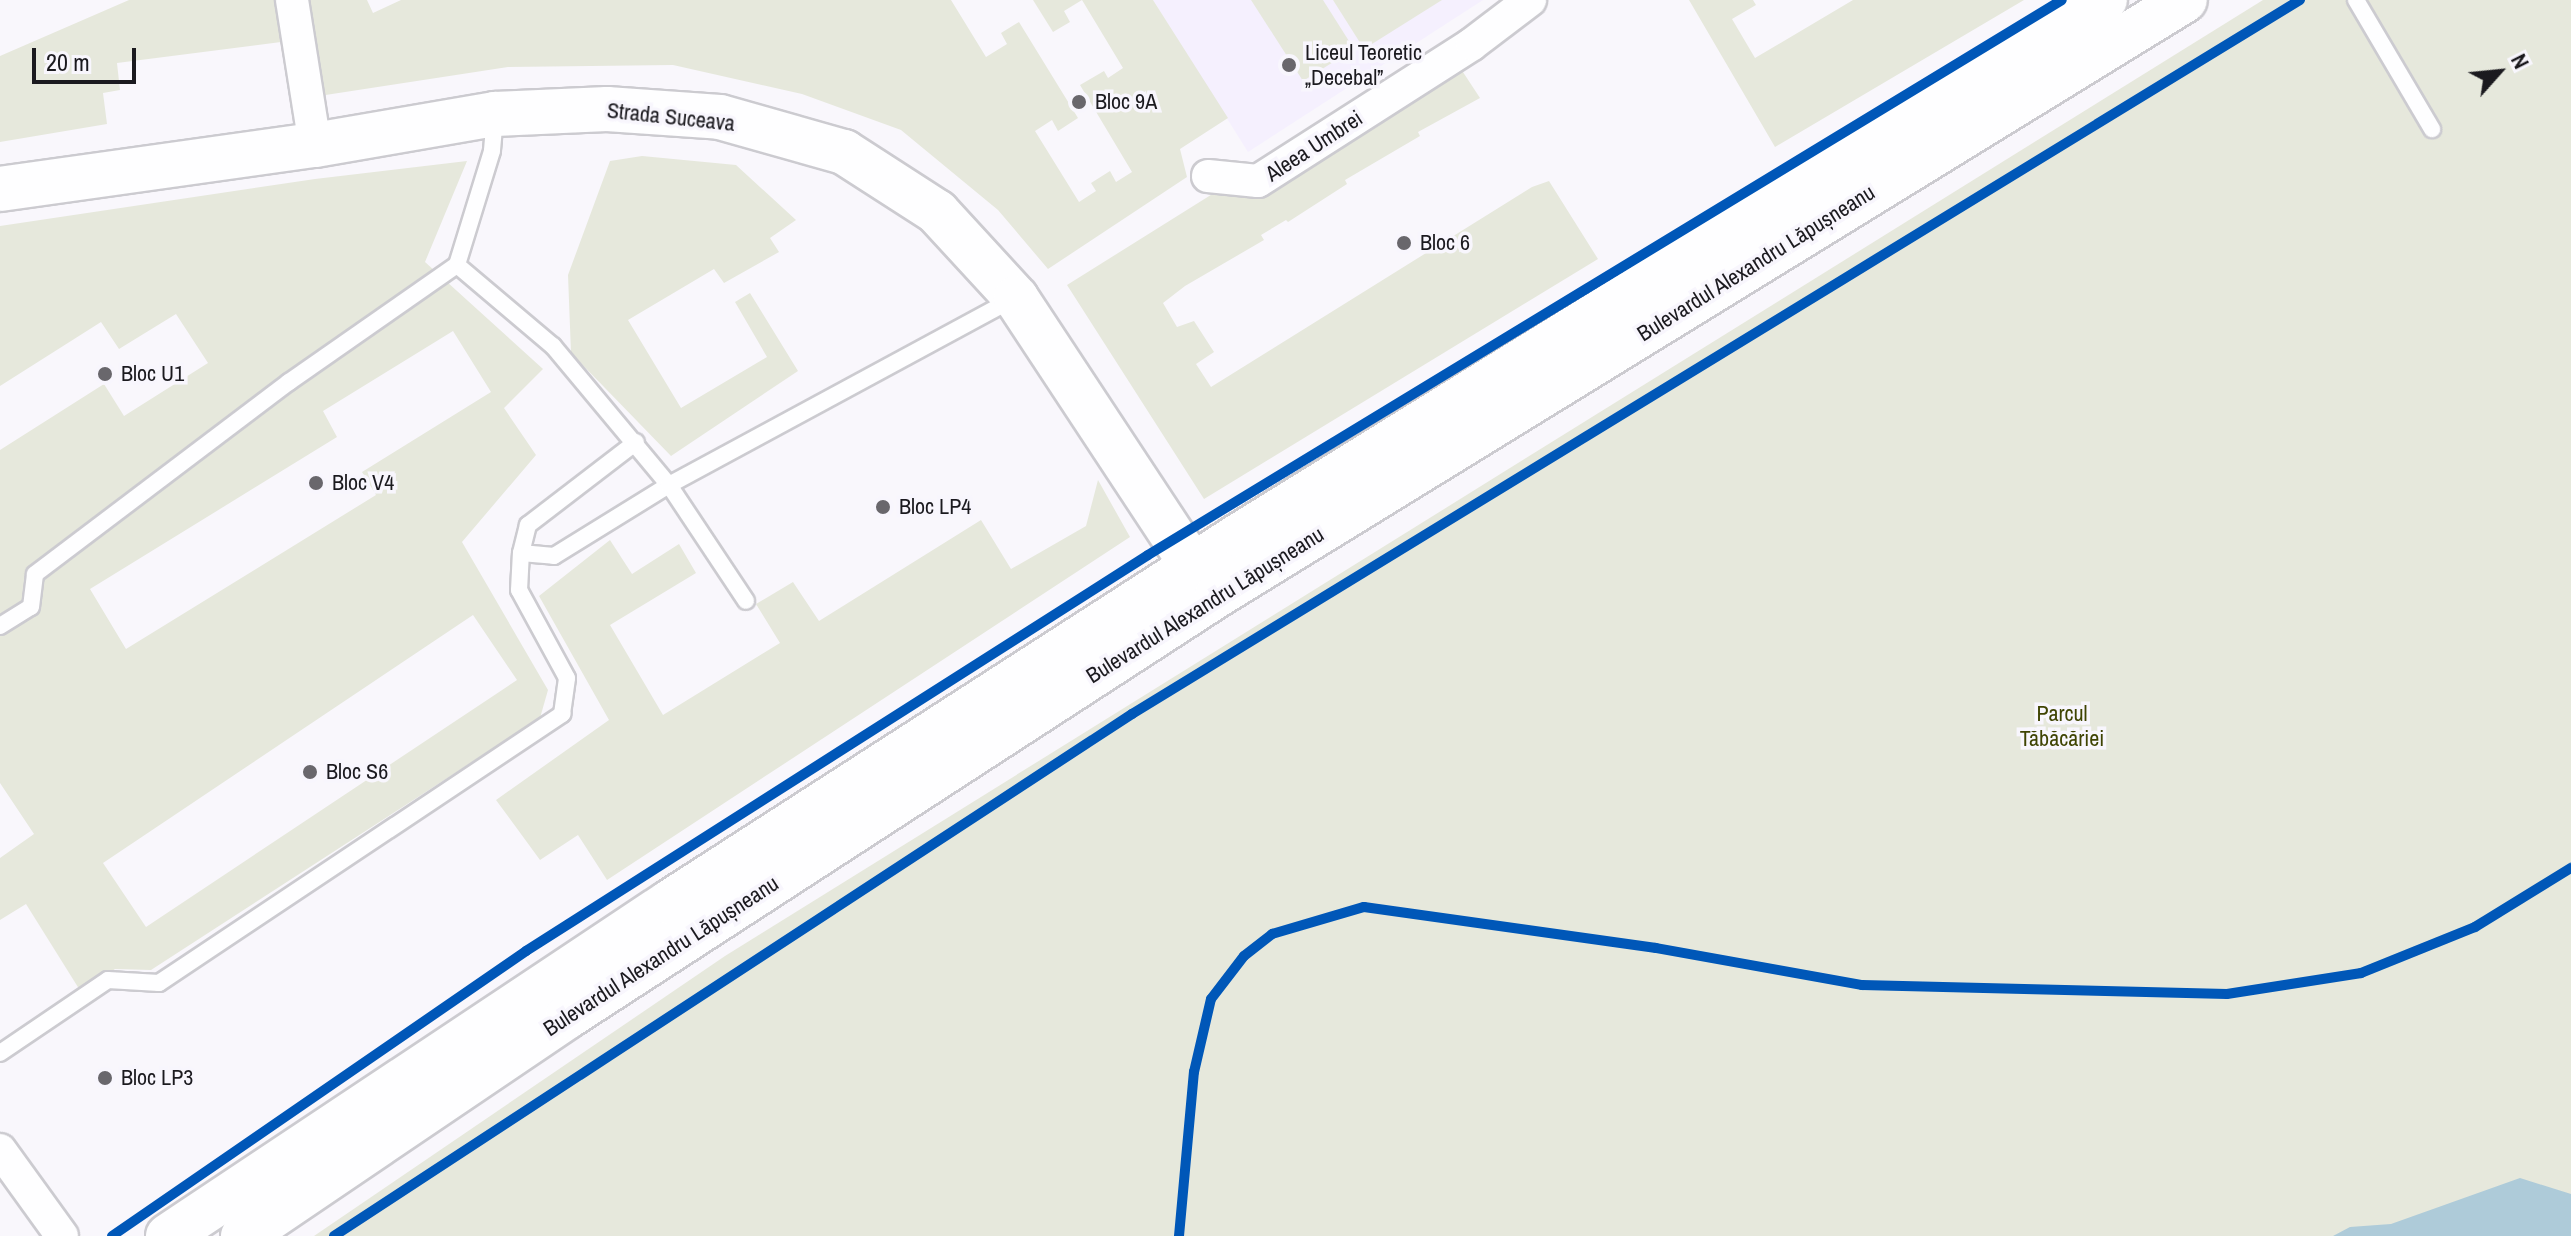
<!DOCTYPE html>
<meta charset="utf-8">
<style>
body{margin:0}
#map{position:relative;width:2571px;height:1236px;overflow:hidden;background:#f9f7fc;font-family:"Archivo Narrow",sans-serif}
div>[style]{position:absolute}
.built>*{inset:0;background:#f5f0fe}
.green>*{inset:0;background:#e6e8dc}
.water>*{inset:0;background:#aecbd9}
.roads{filter:drop-shadow(2px 0 #cccbd0) drop-shadow(-2px 0 #cccbd0) drop-shadow(0 2px #cccbd0) drop-shadow(0 -2px #cccbd0)}
.lane>*{height:16px;margin:-8px;padding:0 8px;transform-origin:8px;border-radius:8px;background:#fefeff}
.street>*{height:32px;margin:-16px;padding:0 16px;transform-origin:16px;border-radius:16px;background:#fefeff}
.secondary>*{height:44px;margin:-22px;padding:0 22px;transform-origin:22px;border-radius:22px;background:#fefeff}
.cycleway>*{height:10px;margin:-5px;padding:0 5px;transform-origin:5px;border-radius:5px;background:#0057b8}
.dots>*{width:22px;height:22px;translate:-50% -50%;box-sizing:border-box;border:4px solid #f8f6fd;border-radius:50%}
span{translate:-50% -50%;white-space:nowrap;text-align:center;line-height:1.15;-webkit-text-stroke:7px #f8f6fd;paint-order:stroke}
.poi-label{font-size:22px;color:#1b1a1f}
.left{translate:0 -50%;text-align:left}
.street-label{font-size:22px;color:#1b1a1f}
.park-label{font-size:22px;color:#3f4403}
.north{position:absolute;left:2459px;top:32px;width:80px;height:80px;-webkit-text-stroke:6px #f8f6fd;paint-order:stroke;rotate:63deg;font-size:22px;font-weight:700;line-height:32px;text-align:center;color:#1b1a1f}
.north::after{content:'';display:block;margin:auto;width:28px;height:36px;background:#1b1a1f;clip-path:polygon(50% 0,100% 100%,50% 72%,0 100%)}
.scale{position:absolute;left:32px;top:48px;width:104px;height:36px;box-sizing:border-box;border:4px solid #1b1a1f;border-top:0;padding-left:10px;font-size:24px;line-height:28px;white-space:nowrap;color:#1b1a1f;-webkit-text-stroke:6px #f8f6fd;paint-order:stroke}
</style>
<div id="map">
<div class="built">
<div style="clip-path:polygon(1153px 0,1483px 0,1248px 152px)"></div>
</div>
<div class="green">
<div style="clip-path:polygon(129px 0,275px 0,281px 42px,117px 63px,120px 90px,103px 93px,107px 124px,0 142px,0 56px)"></div>
<div style="clip-path:polygon(304px 0,367px 0,373px 13px,401px 0,951px 0,986px 57px,1007px 44px,1001px 33px,1019px 22px,1078px 118px,1058px 131px,1052px 120px,1035px 131px,1079px 202px,1096px 191px,1091px 183px,1110px 171px,1116px 182px,1132px 172px,1080px 85px,1104px 71px,1108px 78px,1123px 68px,1082px 0,1064px 11px,1070px 22px,1053px 32px,1033px 0,1153px 0,1228px 118px,1180px 149px,1187px 177px,1048px 269px,998px 210px,901px 130px,802px 94px,673px 65px,508px 67px,319px 96px)"></div>
<div style="clip-path:polygon(1251px 0,1323px 0,1354px 49px,1303px 81px)"></div>
<div style="clip-path:polygon(1333px 0,1442px 0,1364px 49px)"></div>
<div style="clip-path:polygon(1689px 0,1753px 0,1756px 5px,1732px 19px,1755px 58px,1853px 0,2024px 0,1775px 147px)"></div>
<div style="clip-path:polygon(2263px 0,2571px 0,2571px 1236px,314px 1236px,725px 956px)"></div>
<div style="clip-path:polygon(1459px 66px,1480px 98px,1418px 132px,1420px 136px,1345px 180px,1347px 184px,1288px 222px,1286px 220px,1261px 235px,1264px 240px,1185px 286px,1163px 303px,1177px 327px,1194px 321px,1214px 352px,1196px 364px,1211px 387px,1532px 187px,1549px 181px,1598px 259px,1204px 499px,1067px 285px,1214px 193px)"></div>
<div style="clip-path:polygon(642px 156px,736px 165px,796px 220px,770px 238px,779px 252px,724px 283px,714px 269px,628px 320px,681px 408px,767px 357px,735px 302px,750px 293px,798px 371px,671px 456px,571px 353px,568px 275px,610px 161px)"></div>
<div style="clip-path:polygon(evenodd,467px 161px,425px 262px,543px 369px,504px 408px,536px 455px,462px 542px,548px 690px,540px 718px,151px 970px,115px 969px,81px 992px,26px 904px,0 920px,0 858px,34px 834px,0 783px,0 450px,104px 384px,124px 416px,208px 363px,176px 314px,119px 349px,101px 322px,0 386px,0 226px,315px 179px,467px 161px,453px 331px,491px 392px,362px 472px,376px 495px,126px 649px,90px 589px,337px 437px,323px 411px,453px 331px,467px 161px,473px 615px,517px 680px,146px 927px,103px 863px,473px 615px)"></div>
<div style="clip-path:polygon(1098px 480px,1130px 537px,607px 880px,578px 835px,540px 860px,496px 800px,609px 720px,539px 596px,610px 540px,632px 574px,679px 544px,696px 573px,610px 625px,663px 715px,780px 643px,756px 604px,793px 582px,819px 621px,981px 520px,1011px 569px,1086px 526px)"></div>
</div>
<div class="water">
<div style="clip-path:polygon(2520px 1178px,2571px 1194px,2571px 1236px,2333px 1236px,2350px 1227px,2391px 1224px)"></div>
</div>
<div class="roads">
<div class="lane">
<div style="left:2356px;top:0;width:150px;rotate:59.5deg"></div>
<div style="left:495px;top:116px;width:35px;rotate:95deg"></div>
<div style="left:492px;top:151px;width:119px;rotate:107.1deg"></div>
<div style="left:457px;top:265px;width:126px;rotate:40.2deg"></div>
<div style="left:553px;top:346px;width:181px;rotate:50.2deg"></div>
<div style="left:669px;top:485px;width:139px;rotate:56.4deg"></div>
<div style="left:521px;top:553px;width:33px;rotate:5deg"></div>
<div style="left:554px;top:556px;width:135px;rotate:-31.7deg"></div>
<div style="left:669px;top:485px;width:393px;rotate:-28.4deg"></div>
<div style="left:0;top:626px;width:36px;rotate:-32deg"></div>
<div style="left:31px;top:607px;width:33px;rotate:-83deg"></div>
<div style="left:35px;top:574px;width:318px;rotate:-37.1deg"></div>
<div style="left:289px;top:382px;width:205px;rotate:-34.9deg"></div>
<div style="left:0;top:1053px;width:130px;rotate:-34.1deg"></div>
<div style="left:108px;top:980px;width:51px;rotate:3.4deg"></div>
<div style="left:159px;top:983px;width:485px;rotate:-33.7deg"></div>
<div style="left:562px;top:714px;width:36px;rotate:-82deg"></div>
<div style="left:567px;top:678px;width:100px;rotate:-118.6deg"></div>
<div style="left:519px;top:590px;width:37px;rotate:-87deg"></div>
<div style="left:521px;top:553px;width:29px;rotate:-76deg"></div>
<div style="left:528px;top:525px;width:136px;rotate:-37.5deg"></div>
</div>
<div class="street">
<div style="left:292px;top:0;width:147px;rotate:81deg"></div>
<div style="left:1208px;top:176px;width:50px;rotate:5.7deg"></div>
<div style="left:1258px;top:181px;width:254px;rotate:-32.6deg"></div>
<div style="left:1472px;top:44px;width:73px;rotate:-37.2deg"></div>
<div style="left:0;top:1150px;width:106px;rotate:54.2deg"></div>
</div>
<div class="secondary">
<div style="left:0;top:189px;width:318px;rotate:-8deg"></div>
<div style="left:315px;top:145px;width:183px;rotate:-9.8deg"></div>
<div style="left:495px;top:114px;width:112px;rotate:-2.6deg"></div>
<div style="left:607px;top:109px;width:113px;rotate:4deg"></div>
<div style="left:720px;top:117px;width:129px;rotate:15.8deg"></div>
<div style="left:844px;top:152px;width:111px;rotate:32.8deg"></div>
<div style="left:937px;top:212px;width:117px;rotate:47.4deg"></div>
<div style="left:1016px;top:298px;width:321px;rotate:56.6deg"></div>
<div style="left:168px;top:1236px;width:603px;rotate:-33.64deg"></div>
<div style="left:670px;top:902px;width:678px;rotate:-32.78deg"></div>
<div style="left:1240px;top:535px;width:1017px;rotate:-31.74deg"></div>
<div style="left:243px;top:1236px;width:392px;rotate:-34.1deg"></div>
<div style="left:568px;top:1016px;width:774px;rotate:-32.97deg"></div>
<div style="left:1217px;top:595px;width:1136px;rotate:-31.58deg"></div>
</div>
</div>
<div class="cycleway">
<div style="left:112px;top:1236px;width:503px;rotate:-34.54deg"></div>
<div style="left:526px;top:951px;width:737px;rotate:-32.48deg"></div>
<div style="left:1148px;top:555px;width:1069px;rotate:-31.27deg"></div>
<div style="left:334px;top:1236px;width:954px;rotate:-33.19deg"></div>
<div style="left:1132px;top:714px;width:1369px;rotate:-31.44deg"></div>
<div style="left:1179px;top:1236px;width:165px;rotate:-84.8deg"></div>
<div style="left:1194px;top:1072px;width:75px;rotate:-76.9deg"></div>
<div style="left:1211px;top:999px;width:54px;rotate:-52.5deg"></div>
<div style="left:1244px;top:956px;width:36px;rotate:-38deg"></div>
<div style="left:1272px;top:934px;width:96px;rotate:-16.4deg"></div>
<div style="left:1364px;top:907px;width:295px;rotate:8deg"></div>
<div style="left:1656px;top:948px;width:209px;rotate:10.2deg"></div>
<div style="left:1862px;top:985px;width:365px;rotate:1.4deg"></div>
<div style="left:2227px;top:994px;width:136px;rotate:-8.9deg"></div>
<div style="left:2361px;top:973px;width:123px;rotate:-22deg"></div>
<div style="left:2475px;top:927px;width:113px;rotate:-31.6deg"></div>
</div>
<div class="dots">
<div style="left:1289px;top:65px;background:#69676c"></div>
<div style="left:1079px;top:102px;background:#69676c"></div>
<div style="left:1404px;top:243px;background:#69676c"></div>
<div style="left:105px;top:374px;background:#69676c"></div>
<div style="left:316px;top:483px;background:#69676c"></div>
<div style="left:883px;top:507px;background:#69676c"></div>
<div style="left:310px;top:772px;background:#69676c"></div>
<div style="left:105px;top:1078px;background:#69676c"></div>
</div>
<div class="poi-label">
<span class="left" style="left:1305px;top:65px">Liceul Teoretic<br>„Decebal”</span>
<span class="left" style="left:1095px;top:102px">Bloc 9A</span>
<span class="left" style="left:1420px;top:243px">Bloc 6</span>
<span class="left" style="left:121px;top:374px">Bloc U1</span>
<span class="left" style="left:332px;top:483px">Bloc V4</span>
<span class="left" style="left:899px;top:507px">Bloc LP4</span>
<span class="left" style="left:326px;top:772px">Bloc S6</span>
<span class="left" style="left:121px;top:1078px">Bloc LP3</span>
</div>
<div class="street-label">
<span style="left:671px;top:117px;rotate:6deg">Strada Suceava</span>
<span style="left:1314px;top:146px;rotate:-33deg">Aleea Umbrei</span>
<span style="left:1756px;top:263px;rotate:-32deg">Bulevardul Alexandru Lăpușneanu</span>
<span style="left:1205px;top:605px;rotate:-32deg">Bulevardul Alexandru Lăpușneanu</span>
<span style="left:661px;top:956px;rotate:-33deg">Bulevardul Alexandru Lăpușneanu</span>
</div>
<div class="park-label">
<span style="left:2062px;top:726px">Parcul<br>Tăbăcăriei</span>
</div>
<div class="north">N</div>
<div class="scale">20 m</div>
</div>
